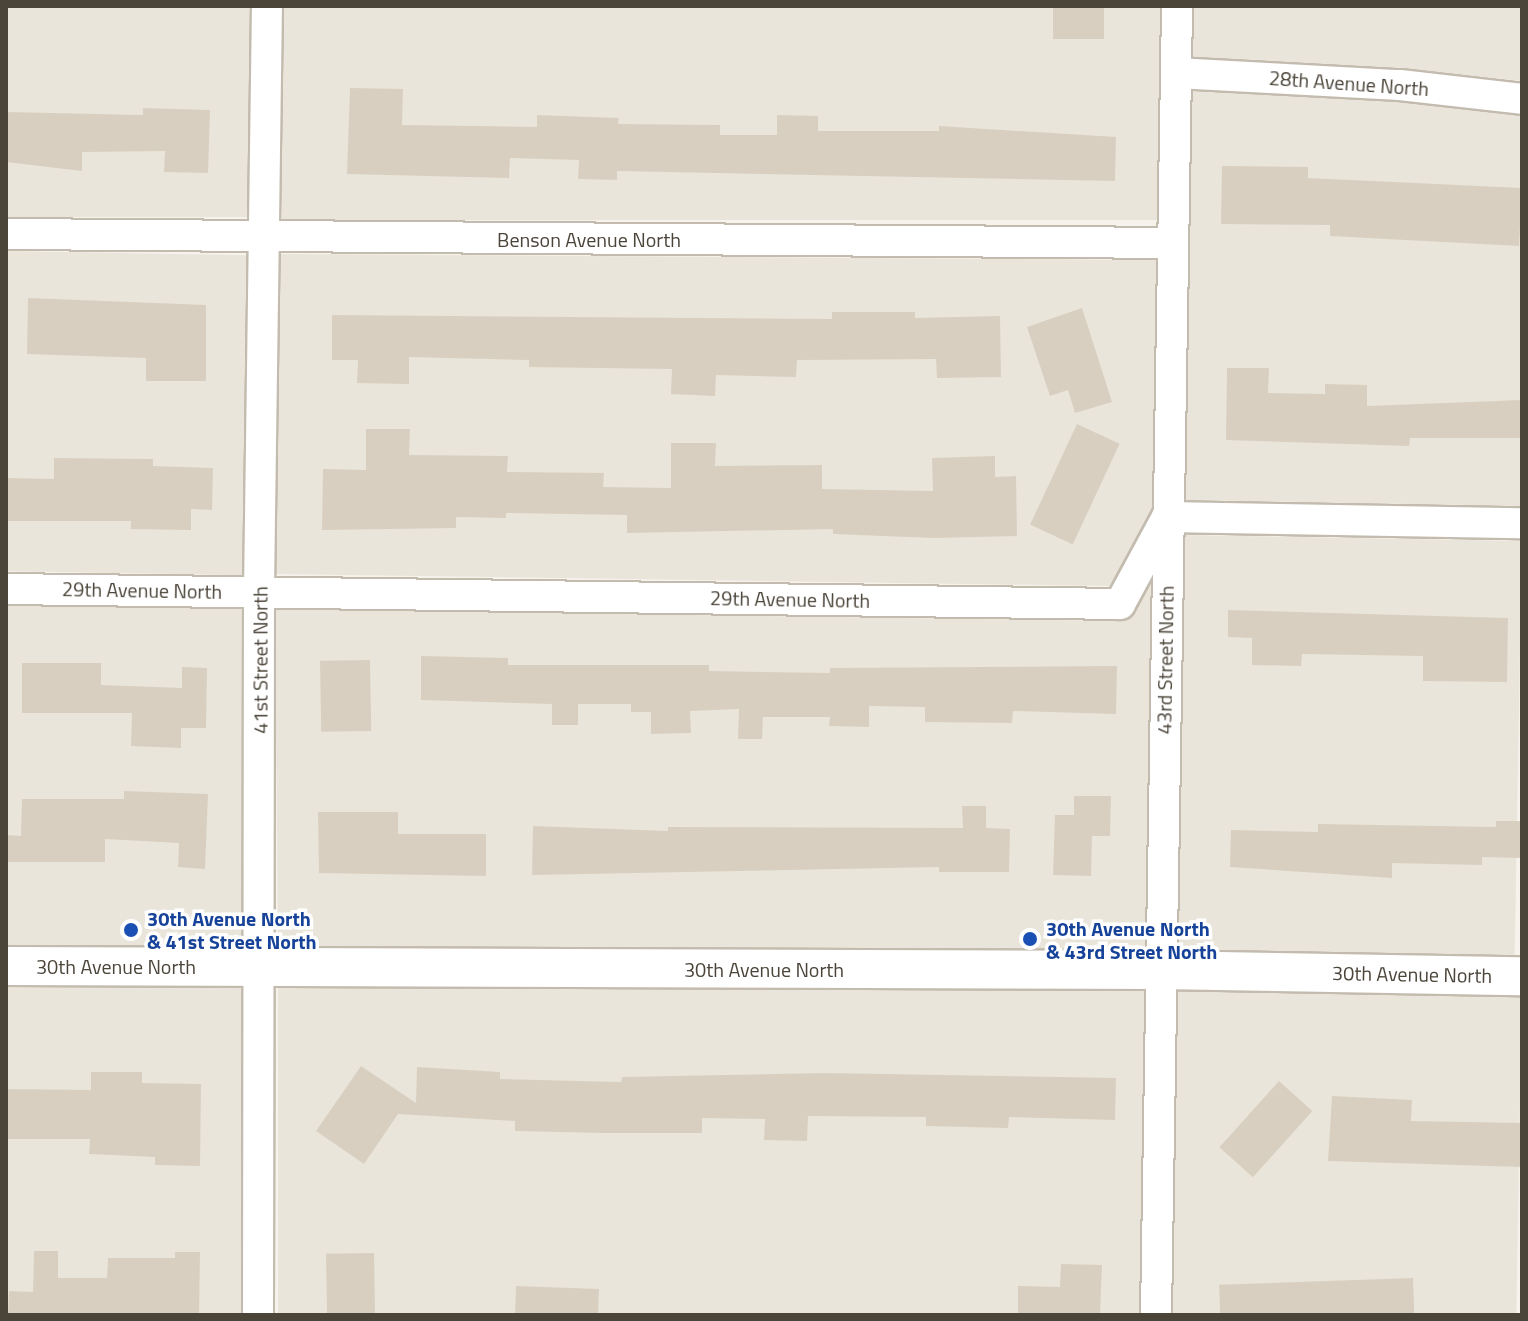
<!DOCTYPE html>
<style>
body{margin:0}
#map{position:relative;width:1528px;height:1321px;overflow:hidden;background:#f6f3ec;font-family:"Titillium Web",sans-serif}
div>[style]{position:absolute}
.residential>*{inset:0;background:#eae5da;transform-origin:0 0}
.building>*{inset:0;background:#d8cfc1;transform-origin:0 0}
.roads{filter:drop-shadow(2px 0 #c2bbae) drop-shadow(-2px 0 #c2bbae) drop-shadow(0 2px #c2bbae) drop-shadow(0 -2px #c2bbae)}
.minor>*{height:30px;margin:-15px;padding:0 15px;transform-origin:15px;border-radius:15px;background:#fff}
.tertiary>*{height:38px;margin:-19px;padding:0 19px;transform-origin:19px;border-radius:19px;background:#fff}
.dots>*{width:22px;height:22px;translate:-50% -50%;box-sizing:border-box;border:4px solid #fff;border-radius:50%}
span{translate:-50% -50%;white-space:nowrap;text-align:center;line-height:1.15;-webkit-text-stroke:7px #fff;paint-order:stroke}
.street-label{font-size:20px;color:#4b4439}
.transit-label{font-size:20px;color:#164399;font-weight:700}
.left{translate:0 -50%;text-align:left}
.frame{position:absolute;inset:0;border:8px solid #4b4439;pointer-events:none}
</style>
<div id="map">
<div class="residential">
<div style="left:6px;top:6px;width:246px;height:211px"></div>
<div style="left:282px;top:6px;width:880px;height:214px"></div>
<div style="clip-path:polygon(1193px 6px,1522px 6px,1522px 81px,1401px 68px,1192px 57px)"></div>
<div style="clip-path:polygon(1191px 91px,1399px 102px,1522px 116px,1522px 506px,1183px 500px)"></div>
<div style="left:6px;top:251px;width:242px;height:320px;rotate:1deg"></div>
<div style="clip-path:polygon(279px 254px,1157px 260px,1152px 512px,1112px 586px,275px 574px)"></div>
<div style="left:1182px;top:535px;width:340px;height:418px;rotate:1deg"></div>
<div style="clip-path:polygon(1151px 580px,1146px 952px,278px 950px,275px 609px,1120px 621px,1133px 613px)"></div>
<div style="left:6px;top:606px;width:238px;height:342px"></div>
<div style="left:6px;top:983px;width:241px;height:332px"></div>
<div style="left:278px;top:984px;width:867px;height:331px"></div>
<div style="left:1176px;top:987px;width:346px;height:328px;rotate:1deg"></div>
</div>
<div class="building">
<div style="left:1053px;top:6px;width:51px;height:33px"></div>
<div style="clip-path:polygon(350px 88px,403px 89px,402px 125px,537px 127px,537px 115px,619px 118px,618px 124px,720px 125px,720px 135px,777px 135px,777px 115px,818px 116px,818px 131px,939px 131px,939px 126px,1116px 137px,1115px 181px,617px 171px,617px 180px,578px 179px,579px 160px,510px 158px,509px 178px,347px 174px)"></div>
<div style="clip-path:polygon(143px 108px,210px 110px,208px 173px,164px 172px,165px 151px,82px 152px,82px 171px,6px 162px,6px 112px,143px 115px)"></div>
<div style="clip-path:polygon(1222px 166px,1308px 167px,1308px 178px,1522px 188px,1519px 246px,1330px 236px,1330px 225px,1221px 224px)"></div>
<div style="clip-path:polygon(28px 298px,206px 305px,206px 381px,146px 381px,146px 358px,27px 354px)"></div>
<div style="clip-path:polygon(1082px 308px,1112px 402px,1075px 413px,1068px 390px,1050px 396px,1027px 327px)"></div>
<div style="clip-path:polygon(832px 312px,915px 312px,915px 318px,1000px 316px,1001px 377px,937px 378px,936px 359px,797px 360px,796px 377px,716px 375px,715px 396px,671px 394px,672px 369px,529px 367px,529px 360px,409px 357px,409px 384px,357px 383px,358px 360px,332px 360px,332px 315px,832px 319px)"></div>
<div style="clip-path:polygon(1227px 368px,1269px 368px,1268px 393px,1325px 394px,1325px 384px,1367px 385px,1367px 406px,1522px 400px,1522px 438px,1410px 438px,1409px 446px,1226px 440px)"></div>
<div style="left:1077px;top:424px;width:47px;height:111px;rotate:25deg"></div>
<div style="clip-path:polygon(366px 429px,410px 429px,409px 455px,508px 456px,507px 472px,604px 473px,603px 487px,671px 488px,671px 443px,716px 443px,715px 466px,822px 465px,822px 489px,933px 491px,932px 458px,995px 456px,995px 477px,1016px 476px,1017px 536px,934px 538px,833px 534px,833px 529px,627px 533px,627px 515px,506px 513px,506px 518px,456px 517px,456px 528px,322px 530px,323px 469px,366px 470px)"></div>
<div style="clip-path:polygon(54px 458px,153px 459px,153px 466px,213px 468px,212px 510px,191px 509px,191px 530px,131px 529px,131px 521px,6px 521px,6px 478px,54px 479px)"></div>
<div style="clip-path:polygon(1228px 610px,1508px 618px,1507px 682px,1423px 681px,1423px 656px,1302px 654px,1301px 666px,1252px 665px,1252px 638px,1228px 637px)"></div>
<div style="clip-path:polygon(421px 656px,508px 658px,508px 665px,709px 665px,709px 671px,830px 673px,830px 668px,1117px 666px,1116px 714px,1013px 711px,1012px 723px,925px 722px,925px 707px,869px 706px,869px 727px,829px 726px,830px 717px,763px 717px,762px 739px,738px 739px,739px 709px,690px 711px,691px 733px,651px 734px,651px 712px,631px 712px,631px 704px,578px 704px,578px 725px,552px 725px,552px 704px,421px 700px)"></div>
<div style="left:370px;top:660px;width:71px;height:50px;rotate:89deg"></div>
<div style="clip-path:polygon(22px 663px,101px 663px,101px 685px,182px 688px,182px 667px,207px 668px,206px 728px,181px 728px,181px 748px,131px 746px,132px 713px,22px 713px)"></div>
<div style="clip-path:polygon(124px 791px,208px 794px,205px 869px,178px 867px,179px 843px,105px 839px,105px 862px,6px 862px,6px 835px,21px 836px,22px 799px,124px 799px)"></div>
<div style="clip-path:polygon(1074px 796px,1111px 796px,1110px 836px,1092px 836px,1091px 876px,1053px 875px,1055px 815px,1074px 815px)"></div>
<div style="clip-path:polygon(962px 806px,986px 806px,986px 828px,1010px 829px,1009px 872px,939px 872px,939px 867px,532px 875px,533px 826px,668px 831px,668px 827px,963px 828px)"></div>
<div style="clip-path:polygon(318px 812px,398px 812px,398px 834px,486px 834px,486px 876px,319px 873px)"></div>
<div style="clip-path:polygon(1496px 821px,1522px 821px,1522px 858px,1482px 857px,1482px 865px,1392px 863px,1392px 878px,1230px 867px,1231px 830px,1318px 832px,1318px 824px,1496px 827px)"></div>
<div style="clip-path:polygon(361px 1066px,416px 1103px,417px 1067px,500px 1072px,500px 1079px,621px 1082px,622px 1077px,824px 1073px,1116px 1078px,1115px 1120px,1009px 1117px,1008px 1128px,926px 1126px,926px 1117px,808px 1116px,807px 1141px,764px 1140px,765px 1119px,702px 1118px,702px 1133px,603px 1133px,515px 1131px,515px 1121px,398px 1114px,364px 1164px,316px 1131px)"></div>
<div style="clip-path:polygon(91px 1072px,142px 1072px,142px 1083px,201px 1084px,200px 1166px,155px 1165px,155px 1157px,89px 1154px,90px 1139px,6px 1139px,6px 1089px,91px 1090px)"></div>
<div style="left:1279px;top:1081px;width:45px;height:89px;rotate:42deg"></div>
<div style="clip-path:polygon(1332px 1096px,1412px 1100px,1411px 1121px,1522px 1123px,1522px 1167px,1328px 1161px)"></div>
<div style="clip-path:polygon(34px 1251px,58px 1251px,58px 1278px,107px 1278px,108px 1258px,175px 1258px,175px 1252px,200px 1252px,199px 1315px,8px 1315px,9px 1291px,33px 1292px)"></div>
<div style="left:374px;top:1253px;width:62px;height:48px;rotate:89deg"></div>
<div style="clip-path:polygon(1061px 1264px,1102px 1265px,1100px 1315px,1018px 1315px,1018px 1286px,1060px 1287px)"></div>
<div style="left:1413px;top:1278px;width:37px;height:194px;rotate:88deg"></div>
<div style="left:516px;top:1286px;width:83px;height:29px;rotate:2deg"></div>
</div>
<div class="roads">
<div class="minor">
<div style="left:1176px;top:73px;width:224px;rotate:3.1deg"></div>
<div style="left:1400px;top:85px;width:123px;rotate:6.5deg"></div>
<div style="left:6px;top:234px;width:1166px;rotate:0.44deg"></div>
<div style="left:6px;top:589px;width:1114px;rotate:0.77deg"></div>
<div style="left:1120px;top:604px;width:99px;rotate:-61.6deg"></div>
<div style="left:1167px;top:517px;width:355px;rotate:1deg"></div>
<div style="left:258px;top:1315px;width:724px;rotate:-89.92deg"></div>
<div style="left:259px;top:591px;width:585px;rotate:-89.22deg"></div>
<div style="left:1156px;top:1315px;width:1309px;rotate:-89.08deg"></div>
</div>
<div class="tertiary">
<div style="left:6px;top:966px;width:1155px;rotate:0.2deg"></div>
<div style="left:1161px;top:970px;width:361px;rotate:1deg"></div>
</div>
</div>
<div class="dots">
<div style="left:131px;top:930px;background:#1a4fb4"></div>
<div style="left:1030px;top:939px;background:#1a4fb4"></div>
</div>
<div class="street-label">
<span style="left:1349px;top:83px;rotate:4deg">28th Avenue North</span>
<span style="left:589px;top:239px">Benson Avenue North</span>
<span style="left:142px;top:590px;rotate:1deg">29th Avenue North</span>
<span style="left:790px;top:599px;rotate:1deg">29th Avenue North</span>
<span style="left:260px;top:660px;rotate:-90deg">41st Street North</span>
<span style="left:1165px;top:660px;rotate:-89deg">43rd Street North</span>
<span style="left:116px;top:966px">30th Avenue North</span>
<span style="left:764px;top:969px">30th Avenue North</span>
<span style="left:1412px;top:974px;rotate:1deg">30th Avenue North</span>
</div>
<div class="transit-label">
<span class="left" style="left:147px;top:930px">30th Avenue North<br>&amp; 41st Street North</span>
<span class="left" style="left:1046px;top:940px">30th Avenue North<br>&amp; 43rd Street North</span>
</div>
<div class="frame"></div>
</div>
